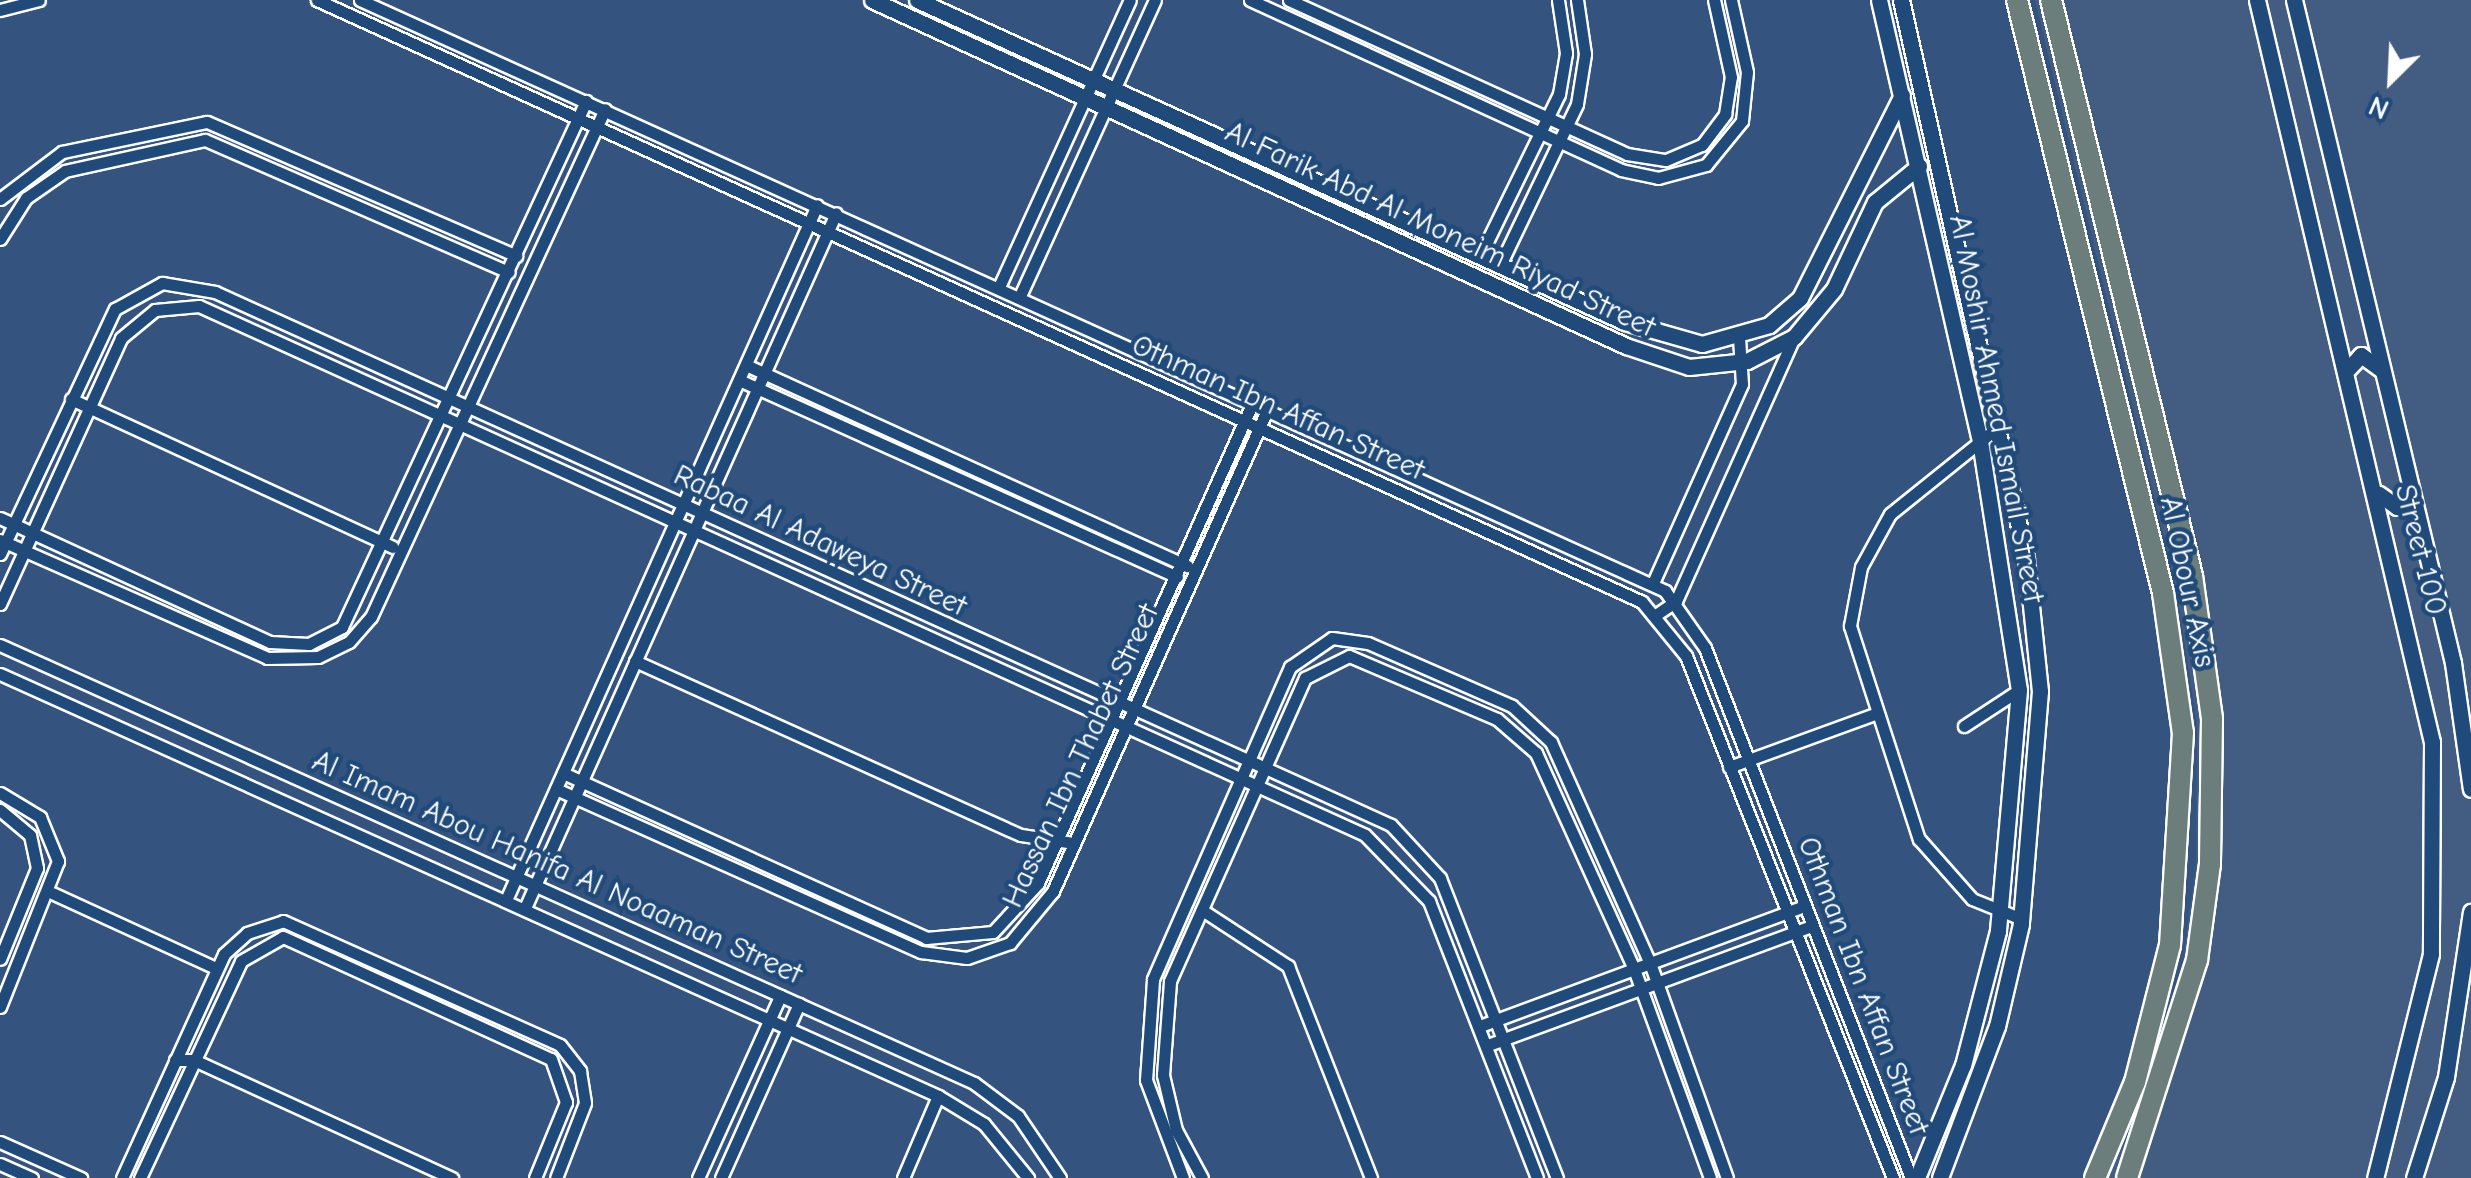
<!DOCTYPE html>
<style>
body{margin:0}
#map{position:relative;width:2471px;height:1178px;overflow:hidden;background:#34547f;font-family:"Comic Neue",sans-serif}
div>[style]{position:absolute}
.built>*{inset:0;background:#435c82}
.roads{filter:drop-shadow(2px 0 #fff) drop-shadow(-2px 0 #fff) drop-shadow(0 2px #fff) drop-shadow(0 -2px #fff)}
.street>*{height:11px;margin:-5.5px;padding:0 5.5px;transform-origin:5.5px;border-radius:5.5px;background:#1f4a7a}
.secondary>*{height:15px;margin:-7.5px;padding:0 7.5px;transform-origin:7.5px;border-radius:7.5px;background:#1f4a7a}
.highway>*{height:20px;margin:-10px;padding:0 10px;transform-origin:10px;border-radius:10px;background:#6c7e7c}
span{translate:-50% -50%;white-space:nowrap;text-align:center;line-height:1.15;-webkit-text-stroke:9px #1f4a7a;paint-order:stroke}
.street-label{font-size:30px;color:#fff}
.north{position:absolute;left:2341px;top:30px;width:100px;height:100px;-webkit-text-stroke:8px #1f4a7a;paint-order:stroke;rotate:204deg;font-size:28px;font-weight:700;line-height:40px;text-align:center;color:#fff}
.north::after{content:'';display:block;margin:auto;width:35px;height:45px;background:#fff;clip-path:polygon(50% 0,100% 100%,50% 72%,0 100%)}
</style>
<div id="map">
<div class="built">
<div style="clip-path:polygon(2035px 0,2471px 0,2471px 1178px,2108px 1178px,2144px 1103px,2182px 966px,2196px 864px,2197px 725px,2176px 587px)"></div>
</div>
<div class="roads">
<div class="street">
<div style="left:317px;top:0;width:1455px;rotate:24.43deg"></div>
<div style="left:1642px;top:602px;width:70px;rotate:50.8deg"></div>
<div style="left:1686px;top:656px;width:562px;rotate:68.37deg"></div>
<div style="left:360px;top:0;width:1433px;rotate:24.36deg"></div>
<div style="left:1665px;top:591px;width:70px;rotate:54.9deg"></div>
<div style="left:1705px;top:648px;width:569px;rotate:68.76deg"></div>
<div style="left:1250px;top:0;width:408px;rotate:24.6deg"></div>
<div style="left:1621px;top:170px;width:38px;rotate:12deg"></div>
<div style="left:1658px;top:178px;width:50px;rotate:-15.2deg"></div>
<div style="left:1706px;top:165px;width:57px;rotate:-50.7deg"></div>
<div style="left:1742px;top:121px;width:49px;rotate:-84.2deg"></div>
<div style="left:1747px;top:72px;width:74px;rotate:-102.5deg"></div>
<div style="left:1289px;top:0;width:371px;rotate:24.5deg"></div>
<div style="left:1627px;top:154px;width:39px;rotate:9deg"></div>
<div style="left:1666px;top:160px;width:39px;rotate:-23deg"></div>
<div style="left:1702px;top:145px;width:39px;rotate:-53deg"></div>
<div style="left:1725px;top:114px;width:37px;rotate:-81deg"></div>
<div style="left:1731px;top:77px;width:79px;rotate:-102.4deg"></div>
<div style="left:0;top:10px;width:40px;rotate:-14.4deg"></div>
<div style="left:0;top:199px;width:78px;rotate:-37.2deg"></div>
<div style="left:62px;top:152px;width:148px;rotate:-11.7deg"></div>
<div style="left:207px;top:122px;width:337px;rotate:23.4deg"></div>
<div style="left:0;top:239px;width:49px;rotate:-57.6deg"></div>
<div style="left:26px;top:198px;width:47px;rotate:-34.7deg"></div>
<div style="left:65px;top:171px;width:143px;rotate:-12.5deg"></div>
<div style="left:205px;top:140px;width:331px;rotate:23.5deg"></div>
<div style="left:1480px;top:256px;width:180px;rotate:-64deg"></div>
<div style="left:1559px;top:94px;width:42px;rotate:-80.3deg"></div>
<div style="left:1566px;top:53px;width:54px;rotate:-98.6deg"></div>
<div style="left:1500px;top:265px;width:178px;rotate:-64.4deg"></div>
<div style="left:1577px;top:104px;width:51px;rotate:-80.9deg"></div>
<div style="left:1585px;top:54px;width:55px;rotate:-98.4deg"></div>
<div style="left:999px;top:287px;width:315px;rotate:-65.5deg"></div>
<div style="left:1020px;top:296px;width:325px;rotate:-65.5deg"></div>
<div style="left:746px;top:365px;width:485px;rotate:24.5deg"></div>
<div style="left:739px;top:380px;width:480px;rotate:24.2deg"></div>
<div style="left:71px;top:399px;width:354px;rotate:24.7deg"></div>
<div style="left:1997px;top:428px;width:137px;rotate:141.2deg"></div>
<div style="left:1890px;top:514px;width:60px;rotate:118.7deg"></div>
<div style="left:1861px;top:567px;width:60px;rotate:100.6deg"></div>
<div style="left:1850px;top:626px;width:224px;rotate:72.1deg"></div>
<div style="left:1919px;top:839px;width:80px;rotate:48.5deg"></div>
<div style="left:1972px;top:899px;width:54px;rotate:21.8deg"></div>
<div style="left:0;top:518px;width:297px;rotate:24.7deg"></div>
<div style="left:270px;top:642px;width:39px;rotate:3deg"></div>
<div style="left:309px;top:644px;width:37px;rotate:-27deg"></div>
<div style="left:342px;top:627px;width:580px;rotate:-65.11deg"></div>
<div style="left:0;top:540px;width:292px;rotate:23.8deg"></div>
<div style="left:267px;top:658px;width:51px;rotate:-1.1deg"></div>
<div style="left:318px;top:657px;width:34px;rotate:-26deg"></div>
<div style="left:349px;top:642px;width:33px;rotate:-49deg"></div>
<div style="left:371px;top:617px;width:559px;rotate:-65.27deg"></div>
<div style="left:0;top:554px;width:271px;rotate:-64.9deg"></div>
<div style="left:115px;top:309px;width:54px;rotate:-29deg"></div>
<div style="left:162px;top:283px;width:54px;rotate:9.6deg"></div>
<div style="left:215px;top:292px;width:1291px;rotate:24.38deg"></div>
<div style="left:1391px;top:825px;width:72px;rotate:47.2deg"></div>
<div style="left:1440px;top:878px;width:322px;rotate:68.7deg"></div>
<div style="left:1653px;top:583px;width:218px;rotate:-65.9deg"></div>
<div style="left:1742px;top:384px;width:46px;rotate:-93.7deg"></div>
<div style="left:0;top:604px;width:292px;rotate:-65.5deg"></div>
<div style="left:121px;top:338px;width:44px;rotate:-39.5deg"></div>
<div style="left:155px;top:310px;width:44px;rotate:-5.2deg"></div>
<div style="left:199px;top:306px;width:1280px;rotate:24.4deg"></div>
<div style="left:1365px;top:835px;width:92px;rotate:45.9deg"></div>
<div style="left:1429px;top:901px;width:297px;rotate:68.7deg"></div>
<div style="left:1657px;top:614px;width:23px;rotate:-34deg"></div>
<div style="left:1676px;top:601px;width:289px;rotate:-65.9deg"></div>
<div style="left:0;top:645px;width:1068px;rotate:24.21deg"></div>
<div style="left:974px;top:1083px;width:55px;rotate:36.9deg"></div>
<div style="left:1018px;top:1116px;width:75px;rotate:55.9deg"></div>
<div style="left:635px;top:661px;width:423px;rotate:24.3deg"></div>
<div style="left:1021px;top:835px;width:54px;rotate:8.6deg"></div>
<div style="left:0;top:674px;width:1029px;rotate:24.22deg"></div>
<div style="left:938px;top:1096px;width:54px;rotate:31.3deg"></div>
<div style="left:984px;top:1124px;width:70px;rotate:50.8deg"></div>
<div style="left:1964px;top:726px;width:66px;rotate:-33.2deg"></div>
<div style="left:1729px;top:767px;width:155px;rotate:-20deg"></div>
<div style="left:563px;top:773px;width:399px;rotate:24.4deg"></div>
<div style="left:926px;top:938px;width:67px;rotate:-5.1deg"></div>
<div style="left:993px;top:932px;width:67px;rotate:-47.4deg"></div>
<div style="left:1038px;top:883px;width:527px;rotate:-65.92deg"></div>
<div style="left:556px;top:789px;width:400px;rotate:24.1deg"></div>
<div style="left:921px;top:952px;width:46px;rotate:7.4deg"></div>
<div style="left:967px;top:958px;width:46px;rotate:-19.2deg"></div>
<div style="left:1010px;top:943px;width:67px;rotate:-50.4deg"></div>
<div style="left:1053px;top:891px;width:529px;rotate:-66deg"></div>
<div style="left:0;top:793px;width:47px;rotate:31deg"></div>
<div style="left:40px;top:817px;width:48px;rotate:67.8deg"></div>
<div style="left:58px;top:861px;width:157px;rotate:111.7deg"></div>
<div style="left:0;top:810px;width:39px;rotate:40deg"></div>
<div style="left:30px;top:835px;width:34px;rotate:78deg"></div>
<div style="left:37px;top:868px;width:98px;rotate:112.1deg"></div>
<div style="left:52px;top:893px;width:180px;rotate:24.6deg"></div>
<div style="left:506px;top:900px;width:761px;rotate:-65.89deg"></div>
<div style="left:525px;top:908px;width:761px;rotate:-65.89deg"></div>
<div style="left:1202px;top:910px;width:103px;rotate:33.1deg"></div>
<div style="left:1288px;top:966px;width:228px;rotate:68.6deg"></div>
<div style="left:1480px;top:1026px;width:346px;rotate:-20.3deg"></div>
<div style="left:1488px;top:1045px;width:345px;rotate:-20.2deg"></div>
<div style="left:175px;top:1060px;width:19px"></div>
<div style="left:194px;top:1060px;width:284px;rotate:24.6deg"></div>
<div style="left:0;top:1142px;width:89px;rotate:24deg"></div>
<div style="left:0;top:1164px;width:35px;rotate:24deg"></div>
<div style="left:122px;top:1178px;width:246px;rotate:-65.5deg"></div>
<div style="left:224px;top:954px;width:31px;rotate:-42deg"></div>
<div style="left:247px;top:933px;width:38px;rotate:-18deg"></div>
<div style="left:283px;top:921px;width:303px;rotate:24.1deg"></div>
<div style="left:560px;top:1045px;width:33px;rotate:52deg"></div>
<div style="left:580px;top:1071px;width:32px;rotate:81deg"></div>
<div style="left:585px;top:1103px;width:80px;rotate:111.1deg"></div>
<div style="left:140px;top:1178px;width:239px;rotate:-65deg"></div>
<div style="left:241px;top:961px;width:48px;rotate:-29.7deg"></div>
<div style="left:283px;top:937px;width:294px;rotate:24.5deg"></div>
<div style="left:551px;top:1059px;width:46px;rotate:70.8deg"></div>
<div style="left:566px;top:1102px;width:82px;rotate:112.2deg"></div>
<div style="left:698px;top:1178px;width:200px;rotate:-65.7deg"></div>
<div style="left:721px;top:1178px;width:191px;rotate:-65.9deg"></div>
<div style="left:903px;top:1178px;width:89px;rotate:-66.9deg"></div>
<div style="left:1183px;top:1178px;width:105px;rotate:-110.7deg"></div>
<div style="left:1146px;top:1080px;width:101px;rotate:-86deg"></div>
<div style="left:1153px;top:979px;width:341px;rotate:-66.3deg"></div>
<div style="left:1290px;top:667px;width:51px;rotate:-34.6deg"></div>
<div style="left:1332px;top:638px;width:36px;rotate:8deg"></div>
<div style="left:1368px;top:643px;width:157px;rotate:23.6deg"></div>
<div style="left:1512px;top:706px;width:53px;rotate:42.7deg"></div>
<div style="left:1551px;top:742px;width:242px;rotate:65.9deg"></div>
<div style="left:1650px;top:963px;width:228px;rotate:70.3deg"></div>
<div style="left:1202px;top:1178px;width:55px;rotate:-118.4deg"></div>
<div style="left:1176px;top:1130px;width:57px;rotate:-103.3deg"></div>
<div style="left:1163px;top:1075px;width:94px;rotate:-85.7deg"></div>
<div style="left:1170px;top:981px;width:332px;rotate:-66deg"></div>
<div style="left:1305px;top:678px;width:49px;rotate:-26.6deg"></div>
<div style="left:1349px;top:656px;width:161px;rotate:23.1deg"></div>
<div style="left:1497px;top:719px;width:52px;rotate:41.1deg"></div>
<div style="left:1536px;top:753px;width:237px;rotate:65.6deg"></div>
<div style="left:1634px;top:969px;width:222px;rotate:70deg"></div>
</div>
<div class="secondary">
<div style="left:872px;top:0;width:830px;rotate:24.65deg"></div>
<div style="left:1626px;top:346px;width:66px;rotate:18.4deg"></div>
<div style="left:1689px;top:367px;width:58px;rotate:-5.9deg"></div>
<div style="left:1747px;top:361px;width:53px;rotate:-27.1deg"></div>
<div style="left:1794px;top:337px;width:62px;rotate:-50.2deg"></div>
<div style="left:1834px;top:289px;width:96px;rotate:-64.8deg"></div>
<div style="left:1875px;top:202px;width:57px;rotate:-39.3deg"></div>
<div style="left:917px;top:0;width:778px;rotate:24.46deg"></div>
<div style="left:1625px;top:322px;width:80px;rotate:15.9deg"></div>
<div style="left:1702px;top:344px;width:70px;rotate:-15.8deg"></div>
<div style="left:1769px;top:325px;width:41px;rotate:-41.1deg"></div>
<div style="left:1800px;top:298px;width:227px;rotate:-63.3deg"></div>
<div style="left:1879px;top:0;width:452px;rotate:77.1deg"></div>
<div style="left:1980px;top:441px;width:252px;rotate:81.1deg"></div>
<div style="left:2019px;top:690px;width:242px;rotate:95deg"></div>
<div style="left:1998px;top:931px;width:138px;rotate:104.6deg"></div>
<div style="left:1963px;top:1065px;width:122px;rotate:112.2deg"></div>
<div style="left:1901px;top:0;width:572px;rotate:77.37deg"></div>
<div style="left:2026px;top:558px;width:134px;rotate:84deg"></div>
<div style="left:2040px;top:691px;width:234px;rotate:94.7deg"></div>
<div style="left:2021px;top:924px;width:105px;rotate:103.2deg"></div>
<div style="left:1997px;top:1026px;width:162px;rotate:110.6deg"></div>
<div style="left:2257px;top:0;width:762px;rotate:76.73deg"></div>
<div style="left:2432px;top:742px;width:212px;rotate:90.3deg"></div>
<div style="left:2431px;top:954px;width:231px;rotate:104deg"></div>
<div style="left:2294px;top:0;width:682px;rotate:76.51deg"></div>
<div style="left:2453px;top:663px;width:127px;rotate:81.9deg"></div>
<div style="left:2348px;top:369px;width:19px;rotate:-47deg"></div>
<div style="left:2361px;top:355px;width:26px;rotate:36deg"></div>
<div style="left:2379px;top:494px;width:22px;rotate:36deg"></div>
<div style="left:2397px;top:507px;width:22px;rotate:-47deg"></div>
<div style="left:2414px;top:1178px;width:106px;rotate:-72.4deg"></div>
<div style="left:2446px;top:1077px;width:167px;rotate:-81.4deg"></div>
</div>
<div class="highway">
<div style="left:2017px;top:0;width:611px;rotate:76.17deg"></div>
<div style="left:2163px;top:593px;width:141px;rotate:81.9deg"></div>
<div style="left:2183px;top:733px;width:212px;rotate:93.5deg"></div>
<div style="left:2170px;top:945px;width:141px;rotate:104.3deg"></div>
<div style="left:2135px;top:1082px;width:104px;rotate:112.6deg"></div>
<div style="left:2051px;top:0;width:593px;rotate:76.24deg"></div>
<div style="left:2192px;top:576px;width:144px;rotate:82deg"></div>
<div style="left:2212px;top:719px;width:145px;rotate:90.8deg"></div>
<div style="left:2210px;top:864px;width:97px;rotate:97.7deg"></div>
<div style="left:2197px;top:960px;width:229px;rotate:107.8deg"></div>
</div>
</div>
<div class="street-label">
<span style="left:1440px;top:230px;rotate:25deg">Al Farik Abd Al Moneim Riyad Street</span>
<span style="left:1278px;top:408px;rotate:24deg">Othman Ibn Affan Street</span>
<span style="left:1996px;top:409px;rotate:79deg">Al Moshir Ahmed Ismail Street</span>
<span style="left:820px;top:541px;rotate:25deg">Rabaa Al Adaweya Street</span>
<span style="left:2420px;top:550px;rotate:76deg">Street 100</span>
<span style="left:2187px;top:582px;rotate:78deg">Al Obour Axis</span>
<span style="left:1081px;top:756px;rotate:-65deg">Hassan Ibn Thabet Street</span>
<span style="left:557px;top:868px;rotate:24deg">Al Imam Abou Hanifa Al Noaaman Street</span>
<span style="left:1863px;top:986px;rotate:69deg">Othman Ibn Affan Street</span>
</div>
<div class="north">N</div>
</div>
